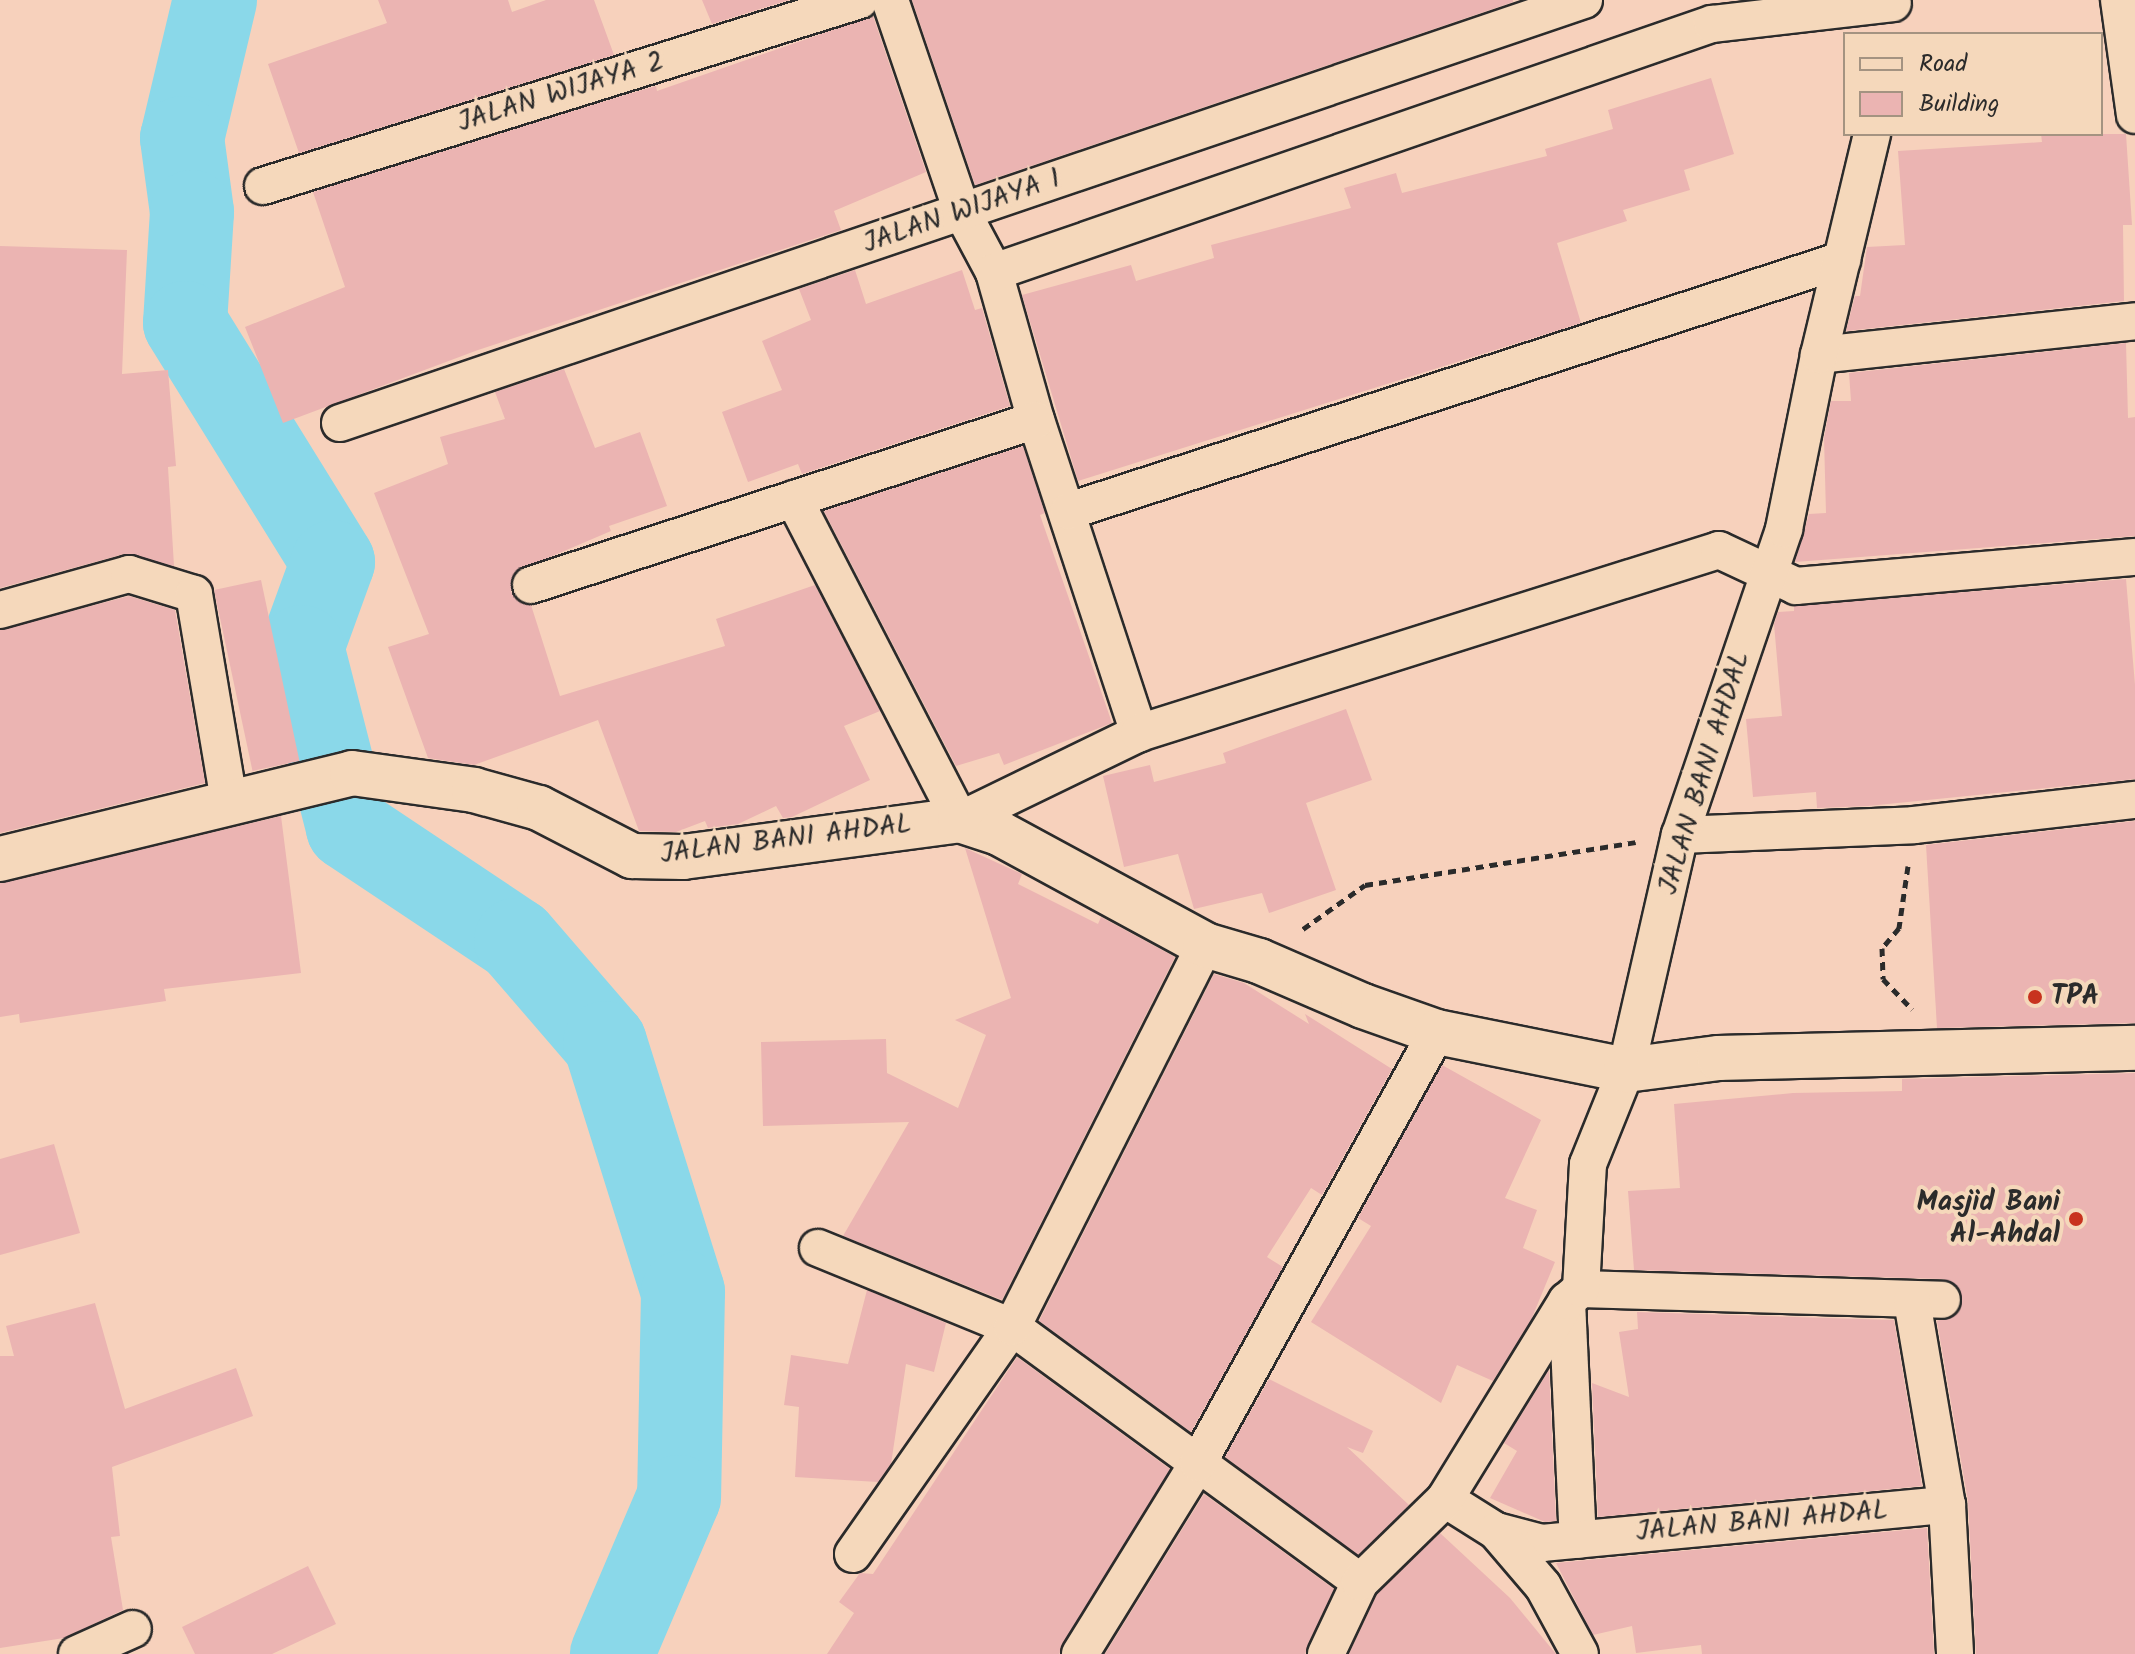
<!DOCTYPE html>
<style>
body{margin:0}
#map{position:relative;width:2135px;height:1654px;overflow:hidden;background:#f7d1bc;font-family:Kalam,sans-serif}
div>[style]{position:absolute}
.river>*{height:84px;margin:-42px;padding:0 42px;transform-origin:42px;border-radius:42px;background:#8ad8e9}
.building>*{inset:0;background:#ebb4b2;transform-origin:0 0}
.path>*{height:5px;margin-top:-2.5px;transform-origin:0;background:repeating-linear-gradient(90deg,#2b2b2b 0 8px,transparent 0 14px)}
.roads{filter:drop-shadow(2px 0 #2b2b2b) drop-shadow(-2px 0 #2b2b2b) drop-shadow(0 2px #2b2b2b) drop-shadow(0 -2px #2b2b2b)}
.street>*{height:36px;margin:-18px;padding:0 18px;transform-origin:18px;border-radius:18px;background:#f5d8bb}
.secondary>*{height:44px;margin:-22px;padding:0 22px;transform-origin:22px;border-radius:22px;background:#f5d8bb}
.dots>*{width:22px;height:22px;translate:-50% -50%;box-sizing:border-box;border:4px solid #f5d8bb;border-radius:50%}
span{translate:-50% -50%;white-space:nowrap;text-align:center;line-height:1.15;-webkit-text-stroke:8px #f5d8bb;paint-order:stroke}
.street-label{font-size:28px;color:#2b2b2b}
.poi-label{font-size:28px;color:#2b2b2b;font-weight:700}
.left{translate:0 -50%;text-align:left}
.right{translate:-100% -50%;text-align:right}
.legend{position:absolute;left:1843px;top:32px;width:260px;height:104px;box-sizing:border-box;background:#f5d8bb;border:2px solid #a49381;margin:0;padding:10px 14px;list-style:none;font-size:24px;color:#2b2b2b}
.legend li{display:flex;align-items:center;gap:16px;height:40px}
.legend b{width:40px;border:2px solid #a49381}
</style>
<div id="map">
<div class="river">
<div style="left:215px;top:0;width:142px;rotate:103.4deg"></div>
<div style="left:182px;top:138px;width:75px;rotate:82.3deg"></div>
<div style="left:192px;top:212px;width:111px;rotate:93.6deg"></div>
<div style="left:185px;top:323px;width:281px;rotate:58.2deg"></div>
<div style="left:333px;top:562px;width:90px;rotate:110deg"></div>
<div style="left:302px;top:647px;width:187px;rotate:75.7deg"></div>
<div style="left:348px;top:828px;width:202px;rotate:33.7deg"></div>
<div style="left:516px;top:940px;width:136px;rotate:49.2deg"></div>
<div style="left:605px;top:1043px;width:261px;rotate:72.6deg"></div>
<div style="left:683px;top:1292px;width:205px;rotate:91.1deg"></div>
<div style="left:679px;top:1497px;width:171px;rotate:113.1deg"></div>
</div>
<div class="building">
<div style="clip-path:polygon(378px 0,508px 0,512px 12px,546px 0,594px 0,614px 55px,299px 153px,268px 64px,387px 23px)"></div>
<div style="clip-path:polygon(702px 0,789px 0,712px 24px)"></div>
<div style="clip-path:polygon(912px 0,1513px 0,1513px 2px,975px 185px)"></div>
<div style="clip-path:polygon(873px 16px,926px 172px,834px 211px,841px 230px,478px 350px,283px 423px,245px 327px,345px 287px,313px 192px,628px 94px,656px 86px,657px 91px)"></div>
<div style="clip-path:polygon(1711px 78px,1734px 154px,1684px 170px,1690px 190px,1623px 210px,1627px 221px,1557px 243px,1581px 323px,1078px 481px,1022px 295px,1131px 265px,1136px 281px,1214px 258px,1211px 245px,1351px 208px,1344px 188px,1396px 173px,1402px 193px,1547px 156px,1545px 149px,1613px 129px,1608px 110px)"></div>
<div style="clip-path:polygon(2041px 134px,2126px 134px,2132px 225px,2123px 225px,2124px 301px,1846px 331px,1855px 296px,1860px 296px,1867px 247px,1905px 245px,1898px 151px,2042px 142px)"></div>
<div style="clip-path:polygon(0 246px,127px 250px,122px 374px,168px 370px,176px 466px,168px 467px,174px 566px,124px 554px,0 588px)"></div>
<div style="clip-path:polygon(855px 270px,866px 304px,962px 270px,975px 310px,982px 308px,1010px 406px,802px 474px,798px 464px,748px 482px,722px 412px,782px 390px,762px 341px,811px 320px,799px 289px)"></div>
<div style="clip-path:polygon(2126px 343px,2128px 418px,2135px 417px,2135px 536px,1795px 562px,1809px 514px,1826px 513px,1824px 438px,1831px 401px,1851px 401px,1849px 373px)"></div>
<div style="clip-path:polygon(564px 369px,595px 448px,640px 432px,667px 506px,609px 526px,611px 531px,515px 572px,511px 592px,531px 605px,560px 696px,725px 646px,716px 619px,815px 585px,880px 711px,844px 726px,870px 780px,792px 817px,783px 818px,776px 806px,738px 824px,708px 828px,705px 821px,676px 832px,639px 831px,598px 720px,474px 765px,428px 758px,388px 647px,429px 634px,374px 493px,448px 464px,440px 437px,505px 419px,495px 392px)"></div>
<div style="clip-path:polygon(1023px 446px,1045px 513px,1040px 515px,1112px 723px,1004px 765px,999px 753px,956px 766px,824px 511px)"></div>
<div style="clip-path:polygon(2126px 579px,2135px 685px,2135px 779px,1868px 806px,1817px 808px,1816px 792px,1753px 797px,1746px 719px,1782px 716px,1774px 624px,1778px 612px,1794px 611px,1794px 606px)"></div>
<div style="left:261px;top:580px;width:185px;height:48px;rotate:78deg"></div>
<div style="clip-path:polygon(129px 596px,175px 610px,205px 783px,0 833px,0 630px)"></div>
<div style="clip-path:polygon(1346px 709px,1372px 780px,1306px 803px,1336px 890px,1269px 913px,1262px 893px,1194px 909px,1178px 854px,1124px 867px,1103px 776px,1150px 765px,1154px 782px,1226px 763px,1223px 753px)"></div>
<div style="clip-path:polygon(281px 816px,301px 973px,164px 989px,166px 1001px,20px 1023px,19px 1014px,0 1017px,0 883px)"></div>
<div style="clip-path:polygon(2135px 821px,2135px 1023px,1937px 1028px,1926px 845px)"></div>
<div style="clip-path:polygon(965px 848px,1022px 874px,1018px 884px,1098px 924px,1101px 917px,1175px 957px,1002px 1300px,843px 1236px,909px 1122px,763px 1126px,761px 1042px,886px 1039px,887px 1073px,958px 1108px,986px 1035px,955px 1020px,1011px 998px)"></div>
<div style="clip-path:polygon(1214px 974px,1244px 983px,1309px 1024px,1305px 1014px,1392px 1069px,1322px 1195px,1311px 1188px,1267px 1257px,1283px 1267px,1191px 1432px,1039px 1321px)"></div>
<div style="clip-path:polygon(1442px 1065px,1541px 1120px,1505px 1198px,1537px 1210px,1523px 1248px,1555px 1262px,1531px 1320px,1493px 1381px,1457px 1365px,1441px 1403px,1311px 1322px,1371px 1226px,1358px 1218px)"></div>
<div style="clip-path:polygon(2135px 1073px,2135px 1654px,1976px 1654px,1968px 1501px,1937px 1321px,1959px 1312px,1960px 1289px,1943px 1279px,1634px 1270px,1628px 1191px,1680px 1188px,1674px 1104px,1793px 1093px,1902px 1091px,1902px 1079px)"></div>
<div style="clip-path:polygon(54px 1144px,80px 1233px,0 1255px,0 1159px)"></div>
<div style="clip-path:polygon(867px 1290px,946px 1323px,934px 1372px,906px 1364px,891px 1464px,878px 1482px,795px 1477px,799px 1407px,784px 1405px,791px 1355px,848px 1364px)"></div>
<div style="clip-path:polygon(95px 1303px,125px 1409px,236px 1368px,253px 1416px,112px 1467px,120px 1536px,111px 1537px,123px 1610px,64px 1638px,0 1648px,0 1356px,14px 1356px,6px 1326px)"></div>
<div style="clip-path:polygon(1637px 1312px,1894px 1320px,1922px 1486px,1598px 1517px,1592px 1383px,1629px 1397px,1619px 1332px,1638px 1329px)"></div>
<div style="clip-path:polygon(1017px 1357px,1170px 1469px,1059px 1654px,827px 1654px,854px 1613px,839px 1602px,860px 1573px,873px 1574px)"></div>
<div style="clip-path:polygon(1549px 1370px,1556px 1521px,1545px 1522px,1490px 1498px,1517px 1451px,1504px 1443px)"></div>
<div style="clip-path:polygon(1269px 1379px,1373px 1431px,1363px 1453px,1347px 1447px,1409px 1505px,1358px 1555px,1225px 1457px)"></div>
<div style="clip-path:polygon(1204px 1494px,1334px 1589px,1305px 1654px,1105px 1654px)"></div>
<div style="clip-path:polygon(1927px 1528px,1934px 1654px,1702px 1654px,1701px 1645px,1636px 1653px,1632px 1626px,1593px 1635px,1556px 1563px)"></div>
<div style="clip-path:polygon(1440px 1533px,1510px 1598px,1556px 1654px,1349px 1654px,1377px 1594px)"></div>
<div style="clip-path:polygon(308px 1566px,336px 1624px,272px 1654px,195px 1654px,182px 1627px)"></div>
</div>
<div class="path">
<div style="left:1908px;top:866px;width:63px;rotate:98.3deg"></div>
<div style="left:1899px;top:928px;width:26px;rotate:130deg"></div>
<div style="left:1882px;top:948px;width:31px;rotate:88deg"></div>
<div style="left:1883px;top:979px;width:42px;rotate:46deg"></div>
<div style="left:1303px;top:929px;width:76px;rotate:-35.4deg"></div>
<div style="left:1365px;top:885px;width:274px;rotate:-9deg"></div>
</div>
<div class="roads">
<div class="street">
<div style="left:890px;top:0;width:224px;rotate:71.2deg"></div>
<div style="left:962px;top:212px;width:68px;rotate:61.9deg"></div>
<div style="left:994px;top:272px;width:154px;rotate:74.2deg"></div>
<div style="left:1036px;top:420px;width:330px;rotate:71.8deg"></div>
<div style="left:2119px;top:0;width:116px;rotate:82.1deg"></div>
<div style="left:263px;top:186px;width:625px;rotate:-17.3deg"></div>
<div style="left:994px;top:272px;width:760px;rotate:-19.06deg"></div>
<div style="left:1712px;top:24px;width:182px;rotate:-6.6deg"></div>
<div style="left:1819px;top:355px;width:318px;rotate:-6.1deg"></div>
<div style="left:340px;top:423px;width:1314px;rotate:-18.78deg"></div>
<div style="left:794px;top:499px;width:361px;rotate:62.7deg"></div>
<div style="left:960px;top:820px;width:199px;rotate:-25.9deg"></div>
<div style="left:1139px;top:733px;width:608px;rotate:-17.51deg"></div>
<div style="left:1719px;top:550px;width:85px;rotate:25.1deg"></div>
<div style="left:1796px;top:586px;width:340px;rotate:-4.9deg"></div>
<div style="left:1069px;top:511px;width:813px;rotate:-17.99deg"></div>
<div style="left:531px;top:585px;width:531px;rotate:-18.09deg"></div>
<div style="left:0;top:610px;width:134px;rotate:-15.6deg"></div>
<div style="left:129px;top:574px;width:68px;rotate:17.1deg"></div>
<div style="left:194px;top:594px;width:210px;rotate:80.4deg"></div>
<div style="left:1680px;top:835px;width:234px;rotate:-2.4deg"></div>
<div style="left:1914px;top:825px;width:222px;rotate:-6.5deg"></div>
<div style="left:818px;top:1248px;width:209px;rotate:22.2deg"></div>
<div style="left:1012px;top:1327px;width:431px;rotate:36.2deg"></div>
<div style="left:1581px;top:1289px;width:361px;rotate:1.7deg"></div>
<div style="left:1567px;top:1301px;width:239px;rotate:87.4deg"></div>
<div style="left:1912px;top:1301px;width:207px;rotate:80.3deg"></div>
<div style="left:1947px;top:1505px;width:149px;rotate:86.9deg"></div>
<div style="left:1445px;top:1499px;width:60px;rotate:32.1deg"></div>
<div style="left:1496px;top:1531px;width:48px;rotate:14.6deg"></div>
<div style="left:1542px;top:1543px;width:407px;rotate:-5.4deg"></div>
<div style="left:1496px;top:1531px;width:72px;rotate:49.5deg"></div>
<div style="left:1543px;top:1586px;width:77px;rotate:61.4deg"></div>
<div style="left:853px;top:1554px;width:277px;rotate:-55deg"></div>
<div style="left:1012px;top:1327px;width:428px;rotate:-63.2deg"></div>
<div style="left:77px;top:1654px;width:61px;rotate:-24.1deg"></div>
<div style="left:1080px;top:1654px;width:225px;rotate:-58.3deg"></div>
<div style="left:1198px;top:1463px;width:493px;rotate:-61deg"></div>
<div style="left:1326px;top:1654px;width:80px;rotate:-64.7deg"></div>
<div style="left:1360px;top:1582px;width:119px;rotate:-44.3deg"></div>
<div style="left:1445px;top:1499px;width:233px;rotate:-58.4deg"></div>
<div style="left:1567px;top:1301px;width:18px;rotate:-41deg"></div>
<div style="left:1581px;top:1289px;width:125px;rotate:-86.8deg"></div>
<div style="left:1588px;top:1164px;width:101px;rotate:-68deg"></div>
<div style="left:1626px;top:1070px;width:241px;rotate:-77.1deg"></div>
<div style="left:1680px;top:835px;width:323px;rotate:-71.2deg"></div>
<div style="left:1784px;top:529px;width:177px;rotate:-78.6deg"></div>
<div style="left:1819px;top:355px;width:227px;rotate:-76.5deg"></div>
</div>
<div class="secondary">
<div style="left:0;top:859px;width:362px;rotate:-13.7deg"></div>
<div style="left:352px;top:773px;width:123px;rotate:7.9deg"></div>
<div style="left:474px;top:790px;width:67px;rotate:15.5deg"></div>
<div style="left:539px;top:808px;width:105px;rotate:27.3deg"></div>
<div style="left:632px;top:856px;width:51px;rotate:1.1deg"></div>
<div style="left:683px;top:857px;width:279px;rotate:-7.6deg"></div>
<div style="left:960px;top:820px;width:41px;rotate:18.4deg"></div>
<div style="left:999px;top:833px;width:234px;rotate:28.5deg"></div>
<div style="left:1205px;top:945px;width:56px;rotate:16.5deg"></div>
<div style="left:1259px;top:961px;width:113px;rotate:23.4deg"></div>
<div style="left:1363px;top:1006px;width:78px;rotate:19.4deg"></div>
<div style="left:1437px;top:1032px;width:193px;rotate:11.4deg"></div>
<div style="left:1626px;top:1070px;width:94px;rotate:-7.4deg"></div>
<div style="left:1719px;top:1058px;width:416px;rotate:-1.4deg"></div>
</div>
</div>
<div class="dots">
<div style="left:2035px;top:997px;background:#c8321e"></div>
<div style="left:2076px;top:1219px;background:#c8321e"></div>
</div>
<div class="street-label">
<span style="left:561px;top:93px;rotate:-17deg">JALAN WIJAYA 2</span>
<span style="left:962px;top:212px;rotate:-19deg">JALAN WIJAYA 1</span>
<span style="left:1705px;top:773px;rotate:-73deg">JALAN BANI AHDAL</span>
<span style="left:786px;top:840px;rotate:-7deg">JALAN BANI AHDAL</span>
<span style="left:1762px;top:1522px;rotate:-5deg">JALAN BANI AHDAL</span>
</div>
<div class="poi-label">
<span class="left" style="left:2051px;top:997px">TPA</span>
<span class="right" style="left:2060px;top:1219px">Masjid Bani<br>Al-Ahdal</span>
</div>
<ul class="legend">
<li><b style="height:10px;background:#f5d8bb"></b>Road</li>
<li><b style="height:22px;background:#ebb4b2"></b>Building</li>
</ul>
</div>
